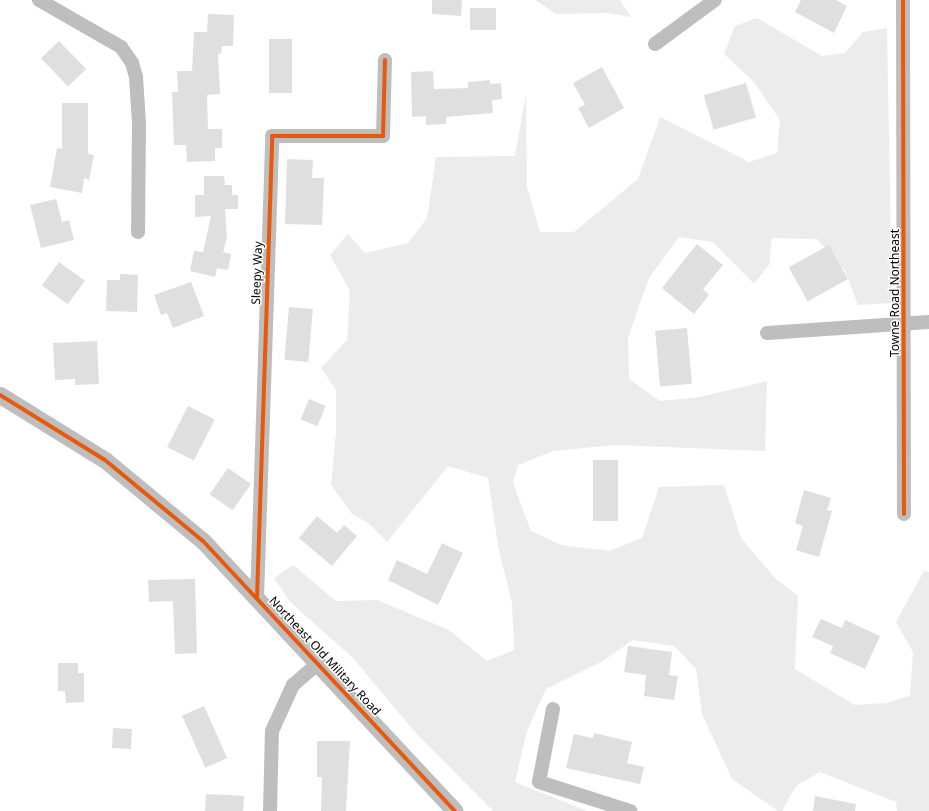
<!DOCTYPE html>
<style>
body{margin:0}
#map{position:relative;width:929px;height:811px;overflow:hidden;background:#fff;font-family:"Noto Sans",sans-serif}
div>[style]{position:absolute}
.green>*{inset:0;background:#ececec}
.building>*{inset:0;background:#dfdfdf;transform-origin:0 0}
.minor>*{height:14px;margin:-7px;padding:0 7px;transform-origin:7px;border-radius:7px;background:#bebebe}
.tertiary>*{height:17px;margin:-8.5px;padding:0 8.5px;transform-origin:8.5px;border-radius:8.5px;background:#bebebe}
.cycleway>*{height:4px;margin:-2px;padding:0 2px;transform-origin:2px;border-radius:2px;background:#e8590c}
span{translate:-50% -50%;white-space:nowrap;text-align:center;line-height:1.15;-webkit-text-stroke:3px #fff;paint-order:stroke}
.street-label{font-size:12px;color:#000}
</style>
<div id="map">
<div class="green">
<div style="clip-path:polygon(535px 0,620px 0,631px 17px,607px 13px,556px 14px)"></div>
<div style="clip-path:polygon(757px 18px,822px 56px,845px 53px,863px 32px,887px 28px,892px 303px,858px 305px,845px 271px,817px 239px,772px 238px,769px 265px,754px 284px,713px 242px,679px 237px,649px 278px,628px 338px,629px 379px,660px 401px,700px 397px,767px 381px,765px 451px,615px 445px,553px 451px,518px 465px,513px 483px,531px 531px,561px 545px,609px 551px,642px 538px,659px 487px,724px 485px,741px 538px,775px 578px,798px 596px,795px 669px,855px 705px,886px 703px,910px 696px,913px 652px,896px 622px,924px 571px,929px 572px,929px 811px,897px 811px,896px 802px,820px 772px,796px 786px,782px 811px,778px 811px,732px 779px,702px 714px,696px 669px,674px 646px,633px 640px,603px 661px,546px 689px,527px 731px,515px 782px,587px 811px,493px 811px,414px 731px,352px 657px,291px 603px,274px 578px,293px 565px,336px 601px,377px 600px,449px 630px,487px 661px,514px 650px,512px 603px,498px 546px,488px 478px,448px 466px,387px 542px,368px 523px,352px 514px,331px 485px,336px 432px,336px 390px,321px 368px,347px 340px,350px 291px,330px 255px,348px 234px,365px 253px,408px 243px,427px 218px,436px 157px,515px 156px,526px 94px,527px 187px,540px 232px,574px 232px,638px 179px,660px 117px,749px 162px,777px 153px,780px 120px,754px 82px,724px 54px,735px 26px)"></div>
</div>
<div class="building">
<div style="clip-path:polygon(432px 0,462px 0,461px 16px,432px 14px)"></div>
<div style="clip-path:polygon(801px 0,836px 0,847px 6px,834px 33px,795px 12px)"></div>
<div style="left:470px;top:8px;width:26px;height:22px"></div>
<div style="clip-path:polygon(208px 14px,234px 15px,233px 46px,222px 46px,221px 54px,218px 54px,220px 94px,207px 95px,208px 129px,222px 129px,222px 148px,215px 148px,215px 161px,187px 162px,186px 145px,174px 145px,172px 92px,178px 92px,177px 71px,192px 71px,194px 32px,207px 32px)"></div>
<div style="left:269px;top:39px;width:23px;height:54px"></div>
<div style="left:59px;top:41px;width:39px;height:25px;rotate:46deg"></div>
<div style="clip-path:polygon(602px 67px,624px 108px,589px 128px,578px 108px,585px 105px,573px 83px)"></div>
<div style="clip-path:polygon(433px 71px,434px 89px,468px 88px,468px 82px,490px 80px,490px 84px,501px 83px,502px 99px,492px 100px,493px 113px,446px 117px,446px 124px,426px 125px,426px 116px,412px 117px,411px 72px)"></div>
<div style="left:746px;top:83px;width:36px;height:44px;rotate:74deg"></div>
<div style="clip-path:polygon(62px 103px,88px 103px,88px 154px,94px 155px,89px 180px,84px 178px,82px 193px,50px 187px,57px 148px,62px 149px)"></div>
<div style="clip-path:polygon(287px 159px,313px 160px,312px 178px,324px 178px,322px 225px,285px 224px)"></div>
<div style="clip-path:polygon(204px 176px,224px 176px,225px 185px,232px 185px,232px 195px,238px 195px,238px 209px,225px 209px,227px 238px,223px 252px,231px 254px,228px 270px,217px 268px,215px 277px,190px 271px,194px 251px,203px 252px,211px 216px,195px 217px,195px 195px,204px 195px)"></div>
<div style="clip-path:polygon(56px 199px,62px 222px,69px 220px,74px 240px,41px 248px,30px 205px)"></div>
<div style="clip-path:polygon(697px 244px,723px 265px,703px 289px,709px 295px,694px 314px,662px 288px)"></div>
<div style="left:829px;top:245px;width:39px;height:46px;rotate:61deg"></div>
<div style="left:59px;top:262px;width:32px;height:29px;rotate:36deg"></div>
<div style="clip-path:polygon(120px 274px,138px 275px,137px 312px,106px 311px,107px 280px,120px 280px)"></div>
<div style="clip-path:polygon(191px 282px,204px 316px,173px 328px,167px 313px,161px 315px,154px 295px)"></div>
<div style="left:289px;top:307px;width:24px;height:53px;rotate:5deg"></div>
<div style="left:687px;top:328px;width:56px;height:32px;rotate:85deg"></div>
<div style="clip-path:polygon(97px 341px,99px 384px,75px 385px,75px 379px,55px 380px,53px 343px)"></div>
<div style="left:309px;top:399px;width:18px;height:22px;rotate:22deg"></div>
<div style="left:188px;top:406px;width:30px;height:46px;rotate:27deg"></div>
<div style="left:593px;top:460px;width:25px;height:61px"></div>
<div style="left:228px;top:468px;width:28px;height:32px;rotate:35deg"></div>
<div style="clip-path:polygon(804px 490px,831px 498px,827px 510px,832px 511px,819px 557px,796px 550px,803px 526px,795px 523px)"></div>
<div style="clip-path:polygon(317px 516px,337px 533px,344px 525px,357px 536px,332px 566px,299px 538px)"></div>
<div style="clip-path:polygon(442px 543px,463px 553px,438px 605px,388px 580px,397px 560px,427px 574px)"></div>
<div style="clip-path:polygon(195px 579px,197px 653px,175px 654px,173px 601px,149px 602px,148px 580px)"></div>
<div style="clip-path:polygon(821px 619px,842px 628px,845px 620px,880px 636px,865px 669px,830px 653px,833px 646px,812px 637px)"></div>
<div style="clip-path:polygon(628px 646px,672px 652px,669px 675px,678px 676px,674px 700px,644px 696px,646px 675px,624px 672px)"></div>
<div style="clip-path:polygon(58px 663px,78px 663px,78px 673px,84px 673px,84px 702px,66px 703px,65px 691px,58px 691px)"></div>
<div style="left:204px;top:706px;width:57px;height:24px;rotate:66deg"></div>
<div style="left:113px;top:728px;width:19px;height:20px;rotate:3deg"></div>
<div style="clip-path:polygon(594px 733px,632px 742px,627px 763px,644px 767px,640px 784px,566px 768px,574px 734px,593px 738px)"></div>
<div style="clip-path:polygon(317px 741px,350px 741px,346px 811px,321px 811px,322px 777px,317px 777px)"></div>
<div style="left:206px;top:794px;width:38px;height:17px;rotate:3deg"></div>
<div style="clip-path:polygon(815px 796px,856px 804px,855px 811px,813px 811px)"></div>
</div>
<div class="minor">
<div style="left:39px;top:0;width:95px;rotate:29.8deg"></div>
<div style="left:121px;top:47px;width:19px;rotate:55deg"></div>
<div style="left:132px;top:63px;width:15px;rotate:74deg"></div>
<div style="left:136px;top:77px;width:46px;rotate:86.3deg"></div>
<div style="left:139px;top:123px;width:109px;rotate:90.5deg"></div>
<div style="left:903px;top:0;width:514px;rotate:89.89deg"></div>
<div style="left:655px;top:44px;width:74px;rotate:-36.3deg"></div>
<div style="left:767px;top:333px;width:162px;rotate:-3.9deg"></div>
<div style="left:257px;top:598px;width:462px;rotate:-88.1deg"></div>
<div style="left:272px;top:136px;width:111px"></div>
<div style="left:383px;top:136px;width:76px;rotate:-88.5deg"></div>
<div style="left:553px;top:709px;width:74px;rotate:100.9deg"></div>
<div style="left:539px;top:782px;width:96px;rotate:17.7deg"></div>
<div style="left:270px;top:811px;width:80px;rotate:-88.6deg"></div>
<div style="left:272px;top:731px;width:51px;rotate:-65.5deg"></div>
<div style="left:293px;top:685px;width:33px;rotate:-41deg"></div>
</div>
<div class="tertiary">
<div style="left:0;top:395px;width:123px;rotate:31.8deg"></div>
<div style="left:105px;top:460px;width:127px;rotate:39.6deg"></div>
<div style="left:203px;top:541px;width:369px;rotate:47deg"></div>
</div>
<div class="cycleway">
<div style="left:903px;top:0;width:514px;rotate:89.89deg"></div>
<div style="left:0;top:395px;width:123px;rotate:31.8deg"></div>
<div style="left:105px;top:460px;width:127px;rotate:39.6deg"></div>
<div style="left:203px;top:541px;width:369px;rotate:47deg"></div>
<div style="left:257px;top:598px;width:462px;rotate:-88.1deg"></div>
<div style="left:272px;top:136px;width:111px"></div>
<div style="left:383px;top:136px;width:76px;rotate:-88.5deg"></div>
</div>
<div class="street-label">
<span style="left:257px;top:273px;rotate:-88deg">Sleepy Way</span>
<span style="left:895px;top:293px;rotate:-90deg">Towne Road Northeast</span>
<span style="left:325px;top:656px;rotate:47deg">Northeast Old Military Road</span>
</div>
</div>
